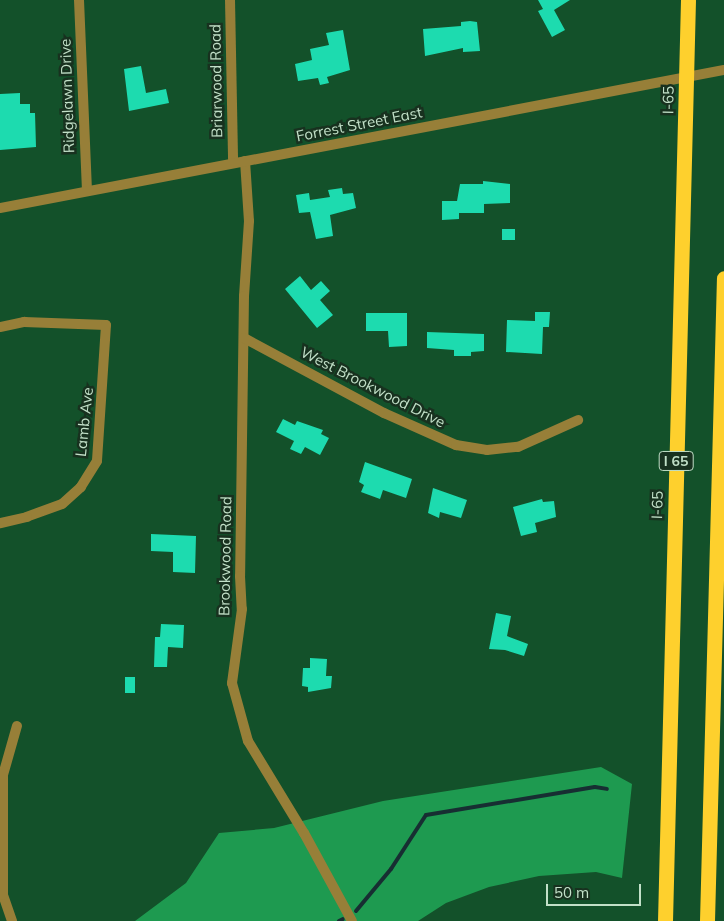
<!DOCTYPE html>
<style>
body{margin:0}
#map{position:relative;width:724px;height:921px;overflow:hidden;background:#13512a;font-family:Mulish,sans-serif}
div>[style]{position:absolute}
.forest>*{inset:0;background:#1e9a50}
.stream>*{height:4px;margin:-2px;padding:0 2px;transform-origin:2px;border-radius:2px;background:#172e32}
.building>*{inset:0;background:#1ddbaf;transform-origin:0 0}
.minor>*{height:10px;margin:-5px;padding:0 5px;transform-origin:5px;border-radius:5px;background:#977f38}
.tertiary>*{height:10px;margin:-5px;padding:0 5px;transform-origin:5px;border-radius:5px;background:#977f38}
.motorway>*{height:15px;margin:-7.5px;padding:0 7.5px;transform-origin:7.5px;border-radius:7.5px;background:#fed02d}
span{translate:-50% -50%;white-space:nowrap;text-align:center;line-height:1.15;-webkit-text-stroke:5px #18311f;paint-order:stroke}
.shield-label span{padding:1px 4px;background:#18311f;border:1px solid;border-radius:4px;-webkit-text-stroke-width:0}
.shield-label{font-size:14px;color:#c2e0c8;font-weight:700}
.street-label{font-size:15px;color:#c2e0c8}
.scale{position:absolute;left:546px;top:884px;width:95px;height:22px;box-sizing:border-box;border:2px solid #c2e0c8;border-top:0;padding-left:6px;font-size:15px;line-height:18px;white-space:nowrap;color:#c2e0c8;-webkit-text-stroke:4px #18311f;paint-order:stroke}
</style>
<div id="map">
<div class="forest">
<div style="clip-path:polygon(601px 767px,632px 784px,622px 878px,596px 872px,539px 876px,489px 887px,446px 903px,418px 921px,135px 921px,186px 883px,219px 833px,274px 828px,383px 801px)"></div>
</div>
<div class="stream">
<div style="left:356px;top:911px;width:55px;rotate:-50.2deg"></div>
<div style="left:391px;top:869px;width:64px;rotate:-57.1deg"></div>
<div style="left:426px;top:815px;width:171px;rotate:-9.4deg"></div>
<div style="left:595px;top:787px;width:12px;rotate:9deg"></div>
<div style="left:339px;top:921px;width:4px;rotate:-27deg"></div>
</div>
<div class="building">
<div style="clip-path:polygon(538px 0,570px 0,554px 10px,565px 30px,552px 37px,538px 11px,543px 9px)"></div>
<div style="clip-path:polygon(470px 21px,477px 22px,480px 51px,463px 52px,463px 48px,425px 56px,423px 29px,461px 26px,461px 22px)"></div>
<div style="clip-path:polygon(343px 30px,350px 70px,327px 77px,329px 83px,320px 85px,318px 78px,298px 81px,295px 64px,312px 60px,310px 49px,329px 45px,326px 33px)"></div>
<div style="clip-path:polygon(141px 66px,146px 93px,166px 89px,169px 103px,129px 111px,124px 69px)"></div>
<div style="clip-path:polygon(20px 93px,20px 104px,30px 104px,30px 113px,35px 113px,36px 147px,0 150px,0 94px)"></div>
<div style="clip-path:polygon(483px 181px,510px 184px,510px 203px,484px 204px,484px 213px,459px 213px,459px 219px,442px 220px,442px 201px,457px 201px,460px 184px,483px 184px)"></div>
<div style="clip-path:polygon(342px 188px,343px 194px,353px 193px,356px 208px,330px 215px,333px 236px,316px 239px,310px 212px,299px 213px,296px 195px,309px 193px,310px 200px,330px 197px,328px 190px)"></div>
<div style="left:502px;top:229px;width:13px;height:11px"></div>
<div style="clip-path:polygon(300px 276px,311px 290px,321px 281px,330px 291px,320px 300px,333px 315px,317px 328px,285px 289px)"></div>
<div style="clip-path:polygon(535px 312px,550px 312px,549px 327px,543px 327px,542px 354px,506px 352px,507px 320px,535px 321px)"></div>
<div style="clip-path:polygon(366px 313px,407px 313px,407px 346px,389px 347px,388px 331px,366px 331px)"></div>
<div style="clip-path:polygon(427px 332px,484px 334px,484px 351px,471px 352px,471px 356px,454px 356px,454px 350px,427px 348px)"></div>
<div style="clip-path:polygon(283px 419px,295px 425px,297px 421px,323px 430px,321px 434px,329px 438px,320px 455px,305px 447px,301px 454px,290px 449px,294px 441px,276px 432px)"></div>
<div style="clip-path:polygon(365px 462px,412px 479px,406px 498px,383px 490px,380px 499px,361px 492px,364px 485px,359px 482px)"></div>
<div style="clip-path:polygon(433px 488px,467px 500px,461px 518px,440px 512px,439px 518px,428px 513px)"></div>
<div style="clip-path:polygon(542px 499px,543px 502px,554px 501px,556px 517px,535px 523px,537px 532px,521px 536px,513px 507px)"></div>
<div style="clip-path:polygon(151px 534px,196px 536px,195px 573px,173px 572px,173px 552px,151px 551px)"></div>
<div style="clip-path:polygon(496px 613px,511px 616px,507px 636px,528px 644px,524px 656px,505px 650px,489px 649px)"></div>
<div style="clip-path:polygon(161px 624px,184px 625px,183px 648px,168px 647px,167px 667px,154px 667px,155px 637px,160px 637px)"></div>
<div style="clip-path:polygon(310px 658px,327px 659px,326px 676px,332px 676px,331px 688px,308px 692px,308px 687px,302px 686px,303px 668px,310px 668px)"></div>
<div style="left:125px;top:677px;width:10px;height:16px"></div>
</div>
<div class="minor">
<div style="left:79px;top:0;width:191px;rotate:87.6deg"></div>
<div style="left:230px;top:0;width:162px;rotate:88.9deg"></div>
<div style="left:245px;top:161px;width:60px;rotate:86.2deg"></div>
<div style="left:249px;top:221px;width:75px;rotate:93.8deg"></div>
<div style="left:244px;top:296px;width:280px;rotate:90.8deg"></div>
<div style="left:240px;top:576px;width:33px;rotate:87deg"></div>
<div style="left:242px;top:609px;width:75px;rotate:97.7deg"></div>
<div style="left:232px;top:683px;width:60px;rotate:74.6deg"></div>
<div style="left:248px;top:741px;width:108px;rotate:58.7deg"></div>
<div style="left:304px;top:833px;width:100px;rotate:61.4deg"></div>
<div style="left:0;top:327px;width:25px;rotate:-12deg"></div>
<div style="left:24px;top:322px;width:82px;rotate:2.1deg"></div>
<div style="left:106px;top:325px;width:136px;rotate:93.8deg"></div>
<div style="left:97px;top:461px;width:31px;rotate:122deg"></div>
<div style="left:81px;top:487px;width:25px;rotate:138deg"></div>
<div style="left:62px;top:504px;width:37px;rotate:160deg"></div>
<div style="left:27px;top:517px;width:28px;rotate:167deg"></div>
<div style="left:244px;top:338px;width:159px;rotate:28.2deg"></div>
<div style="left:384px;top:413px;width:79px;rotate:24deg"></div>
<div style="left:456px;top:445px;width:31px;rotate:9deg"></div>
<div style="left:487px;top:450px;width:31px;rotate:-6deg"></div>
<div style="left:518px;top:447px;width:66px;rotate:-24.2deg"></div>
<div style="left:12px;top:921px;width:28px;rotate:-109deg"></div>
<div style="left:3px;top:895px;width:120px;rotate:-90deg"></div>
<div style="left:3px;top:775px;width:51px;rotate:-74.1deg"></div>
</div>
<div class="tertiary">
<div style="left:0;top:208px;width:737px;rotate:-10.79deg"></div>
</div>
<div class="motorway">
<div style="left:665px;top:921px;width:921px;rotate:-88.57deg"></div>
<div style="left:707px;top:921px;width:643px;rotate:-88.49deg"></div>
</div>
<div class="shield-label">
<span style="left:676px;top:461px">I 65</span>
</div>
<div class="street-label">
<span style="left:216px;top:81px;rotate:-91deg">Briarwood Road</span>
<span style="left:67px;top:96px;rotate:-92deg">Ridgelawn Drive</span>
<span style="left:668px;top:100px;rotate:-89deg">I-65</span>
<span style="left:359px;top:124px;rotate:-11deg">Forrest Street East</span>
<span style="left:373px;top:387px;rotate:27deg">West Brookwood Drive</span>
<span style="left:84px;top:422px;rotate:-84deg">Lamb Ave</span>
<span style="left:657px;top:505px;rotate:-88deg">I-65</span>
<span style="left:225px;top:556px;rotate:-89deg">Brookwood Road</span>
</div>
<div class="scale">50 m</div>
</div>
